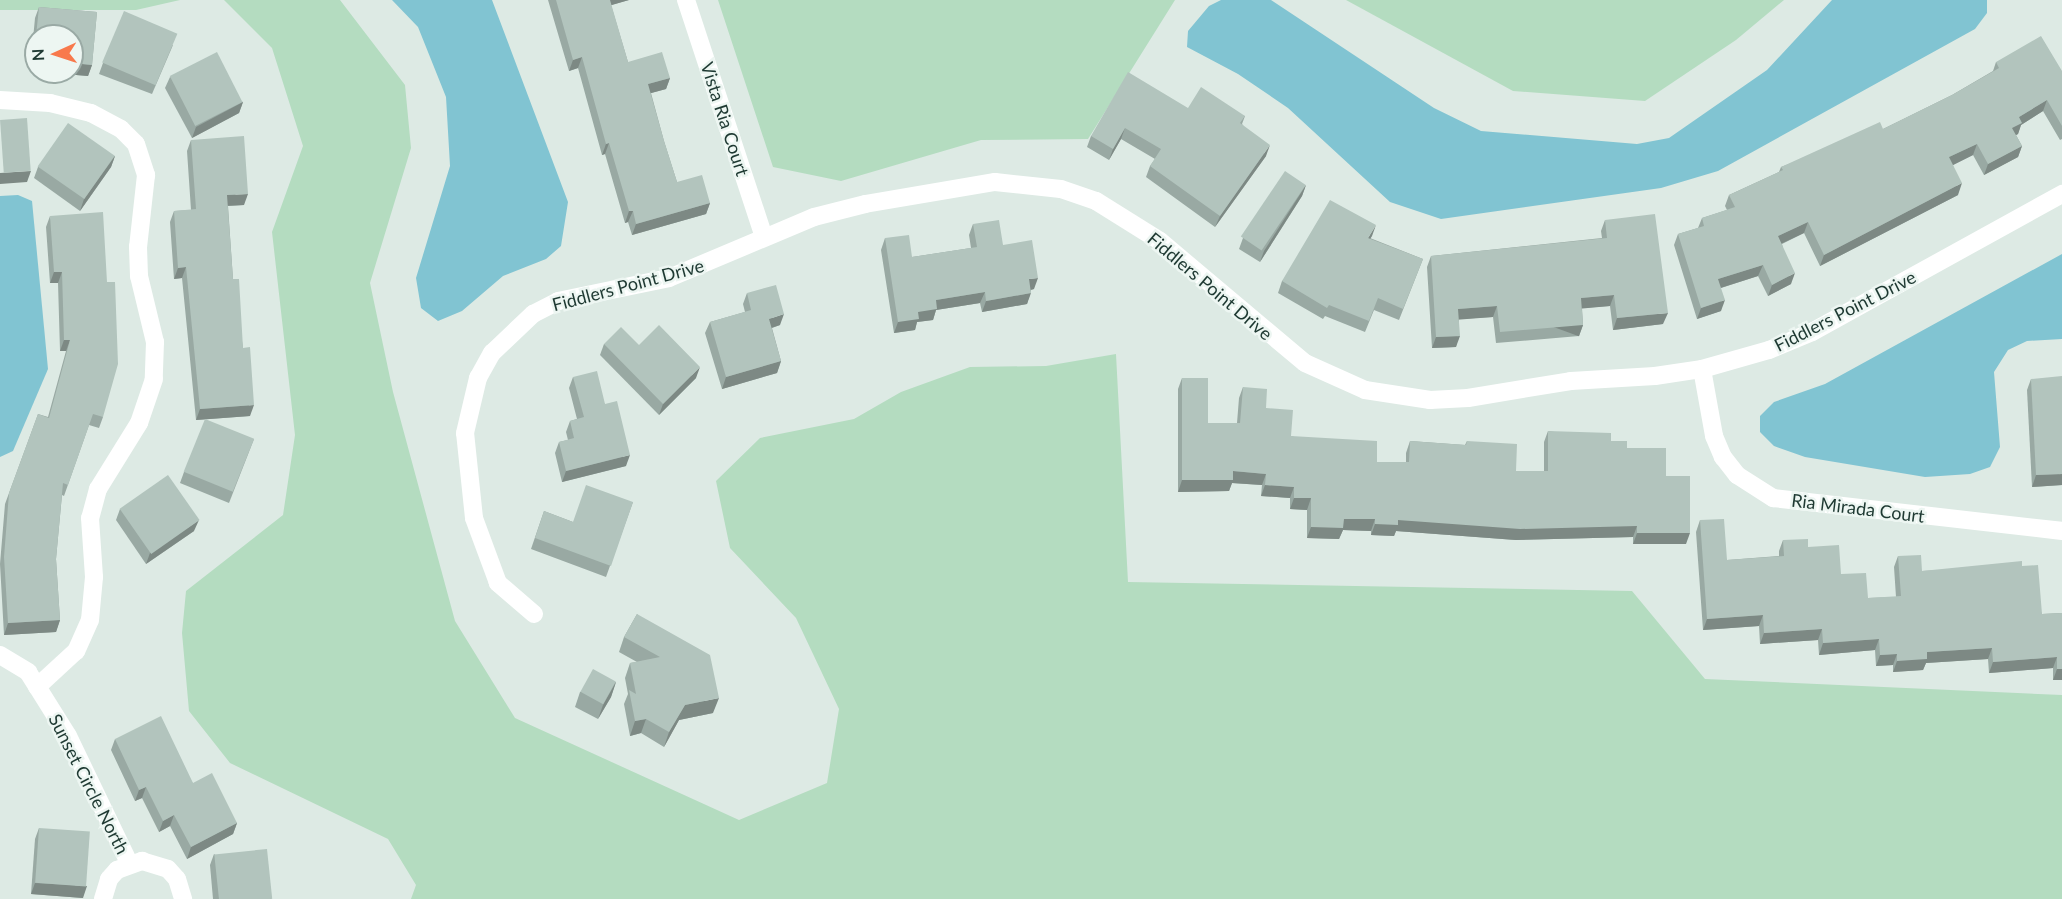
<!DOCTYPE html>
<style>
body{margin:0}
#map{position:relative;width:2062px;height:899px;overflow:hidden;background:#ddeae4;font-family:Lato,sans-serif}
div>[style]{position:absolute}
.green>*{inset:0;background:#b4dcc0}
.water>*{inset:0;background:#81c4d2}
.minor>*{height:18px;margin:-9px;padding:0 9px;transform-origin:9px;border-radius:9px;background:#fff}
.wall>*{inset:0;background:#99a9a3}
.shaded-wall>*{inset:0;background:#7d8984;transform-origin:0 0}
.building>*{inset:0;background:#b2c4bd;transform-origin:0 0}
span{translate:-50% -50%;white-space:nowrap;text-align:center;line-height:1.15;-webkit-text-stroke:5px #edf6f2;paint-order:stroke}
.street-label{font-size:18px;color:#1e3932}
.north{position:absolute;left:24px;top:24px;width:60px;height:60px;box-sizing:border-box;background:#edf6f2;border:2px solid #9aaaa5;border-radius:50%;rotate:267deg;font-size:16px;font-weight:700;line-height:24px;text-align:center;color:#1e3932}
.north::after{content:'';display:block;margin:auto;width:21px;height:27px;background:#f8794c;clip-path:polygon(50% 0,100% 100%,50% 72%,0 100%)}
</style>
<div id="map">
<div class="green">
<div style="clip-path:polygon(0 0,180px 0,136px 10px,0 10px)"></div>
<div style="clip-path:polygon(224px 0,340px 0,405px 85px,411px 148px,370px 283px,393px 392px,455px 621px,515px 718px,739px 820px,827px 783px,839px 709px,796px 618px,730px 548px,716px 481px,760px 438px,854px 419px,901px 392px,970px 367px,1046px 366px,1116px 354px,1128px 582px,1632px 591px,1705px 679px,2062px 695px,2062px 899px,411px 899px,416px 885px,388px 839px,230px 763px,189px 711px,182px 633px,186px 591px,283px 515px,295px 435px,272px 232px,303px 146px,272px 48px)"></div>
<div style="clip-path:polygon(718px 0,1175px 0,1088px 139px,981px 140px,841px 181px,773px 167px)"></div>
<div style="clip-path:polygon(1346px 0,1784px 0,1736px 40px,1645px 101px,1513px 91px)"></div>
</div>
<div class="water">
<div style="clip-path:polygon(392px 0,492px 0,568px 202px,561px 246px,546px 259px,503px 276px,462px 311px,438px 321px,421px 308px,416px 278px,450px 166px,446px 97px,418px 27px)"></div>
<div style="clip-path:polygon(1221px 0,1271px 0,1434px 108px,1481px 131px,1637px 144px,1669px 138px,1767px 70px,1832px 0,1987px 0,1987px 13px,1975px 29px,1718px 171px,1661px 188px,1441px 219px,1390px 202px,1288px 108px,1238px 74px,1187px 47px,1188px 31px,1209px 6px)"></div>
<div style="clip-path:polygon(18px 195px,32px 201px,48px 369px,13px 451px,0 457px,0 196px)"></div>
<div style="clip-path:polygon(2062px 254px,2062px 339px,2027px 341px,2008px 350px,1994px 372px,2000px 447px,1990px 467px,1970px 474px,1925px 477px,1805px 457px,1774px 446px,1760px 432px,1760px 416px,1774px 402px,1825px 384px)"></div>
</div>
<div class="minor">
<div style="left:686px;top:0;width:250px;rotate:71.8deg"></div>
<div style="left:0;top:100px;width:50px;rotate:3.4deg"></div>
<div style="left:50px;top:103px;width:42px;rotate:13.7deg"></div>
<div style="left:91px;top:113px;width:34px;rotate:28deg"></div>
<div style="left:121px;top:129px;width:21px;rotate:45deg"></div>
<div style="left:136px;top:144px;width:33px;rotate:72deg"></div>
<div style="left:146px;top:175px;width:72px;rotate:96.3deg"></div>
<div style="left:138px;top:247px;width:29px;rotate:88deg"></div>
<div style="left:139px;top:276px;width:68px;rotate:76.4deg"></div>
<div style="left:155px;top:342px;width:37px;rotate:92deg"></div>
<div style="left:154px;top:379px;width:46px;rotate:108.8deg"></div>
<div style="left:139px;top:423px;width:78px;rotate:121.8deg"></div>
<div style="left:98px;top:489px;width:30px;rotate:105deg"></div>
<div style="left:90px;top:518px;width:59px;rotate:86.1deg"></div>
<div style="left:94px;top:577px;width:43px;rotate:95.3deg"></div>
<div style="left:90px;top:620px;width:34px;rotate:114deg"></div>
<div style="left:76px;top:651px;width:53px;rotate:137.3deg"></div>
<div style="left:1702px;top:369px;width:68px;rotate:79.8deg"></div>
<div style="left:1714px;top:436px;width:23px;rotate:67deg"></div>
<div style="left:1723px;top:457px;width:23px;rotate:52deg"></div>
<div style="left:1737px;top:475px;width:43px;rotate:32.6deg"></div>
<div style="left:1773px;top:498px;width:291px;rotate:6.5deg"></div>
<div style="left:534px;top:614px;width:48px;rotate:-139.3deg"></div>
<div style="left:498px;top:583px;width:69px;rotate:-110.3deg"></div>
<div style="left:474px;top:518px;width:85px;rotate:-96deg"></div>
<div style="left:465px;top:433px;width:57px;rotate:-76.7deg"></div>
<div style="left:478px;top:378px;width:29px;rotate:-61deg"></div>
<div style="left:492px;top:353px;width:57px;rotate:-43.6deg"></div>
<div style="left:533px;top:314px;width:28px;rotate:-27deg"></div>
<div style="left:558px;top:301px;width:113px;rotate:-11.7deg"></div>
<div style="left:669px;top:278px;width:157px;rotate:-22.8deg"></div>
<div style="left:814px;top:217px;width:53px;rotate:-14.3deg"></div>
<div style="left:865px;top:204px;width:132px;rotate:-9.6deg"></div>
<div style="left:995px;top:182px;width:66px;rotate:6.1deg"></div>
<div style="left:1061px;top:189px;width:37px;rotate:19deg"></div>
<div style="left:1096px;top:201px;width:75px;rotate:32deg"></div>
<div style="left:1160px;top:241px;width:189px;rotate:40.1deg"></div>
<div style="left:1305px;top:363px;width:66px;rotate:24.2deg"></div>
<div style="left:1365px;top:390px;width:66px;rotate:8.7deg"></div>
<div style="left:1430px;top:400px;width:38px;rotate:-3deg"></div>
<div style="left:1468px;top:398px;width:104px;rotate:-9.4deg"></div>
<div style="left:1571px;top:381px;width:84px;rotate:-3.4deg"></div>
<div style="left:1655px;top:376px;width:48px;rotate:-8.5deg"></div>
<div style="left:1702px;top:369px;width:70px;rotate:-15.8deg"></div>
<div style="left:1769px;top:350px;width:47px;rotate:-22.7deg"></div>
<div style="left:1812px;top:332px;width:286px;rotate:-28.9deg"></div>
<div style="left:0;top:655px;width:33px;rotate:31deg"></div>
<div style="left:28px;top:672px;width:75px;rotate:58deg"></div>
<div style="left:68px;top:736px;width:141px;rotate:64.3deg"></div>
<div style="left:103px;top:899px;width:21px;rotate:-73deg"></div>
<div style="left:109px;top:879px;width:12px;rotate:-48deg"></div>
<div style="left:117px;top:870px;width:27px;rotate:-20deg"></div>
<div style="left:142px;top:861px;width:27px;rotate:17deg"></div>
<div style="left:168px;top:869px;width:13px;rotate:48deg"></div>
<div style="left:177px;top:879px;width:21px;rotate:73deg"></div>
</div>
<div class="wall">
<div style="clip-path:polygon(548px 0,629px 0,611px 5px,628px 62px,670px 78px,666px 89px,651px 93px,664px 141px,677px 182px,710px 203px,706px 214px,632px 235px,628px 222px,625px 223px,605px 154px,602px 155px,578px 68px,569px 71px)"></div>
<div style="clip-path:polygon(39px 7px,97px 12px,92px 65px,88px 76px,41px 72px,72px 72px,72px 36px,36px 36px,36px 72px,30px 71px,35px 18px)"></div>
<div style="clip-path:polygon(173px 45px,152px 94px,99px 74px,103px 63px)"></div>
<div style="clip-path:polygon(1996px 62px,2062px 71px,2062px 139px,2060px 140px,2043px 111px,2021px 125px,2018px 134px,2016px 135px,2022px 146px,2018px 157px,1984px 175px,1973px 155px,1953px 165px,1958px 195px,1820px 266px,1804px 233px,1782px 244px,1791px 284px,1768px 296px,1758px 276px,1721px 288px,1721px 311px,1697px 319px,1674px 245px,1678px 234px,1698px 228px,1702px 218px,1727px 210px,1725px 206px,1729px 195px,1779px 172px,1781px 167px,1883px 129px,1952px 95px,1993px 71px)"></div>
<div style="clip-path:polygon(170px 77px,243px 102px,239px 113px,192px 138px,165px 88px)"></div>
<div style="clip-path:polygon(1188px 108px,1245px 116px,1242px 124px,1266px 156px,1215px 227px,1146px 177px,1150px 166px,1155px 159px,1121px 139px,1109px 160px,1087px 147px,1091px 136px)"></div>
<div style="clip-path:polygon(191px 140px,244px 205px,228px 206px,233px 279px,243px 348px,250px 416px,196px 420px,182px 278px,174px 279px,170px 222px,174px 211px,191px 210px,187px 151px)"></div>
<div style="clip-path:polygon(115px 156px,111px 167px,80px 211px,34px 178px,38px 167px)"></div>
<div style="clip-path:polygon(1306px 185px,1302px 196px,1260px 262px,1239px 249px,1243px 238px)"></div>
<div style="clip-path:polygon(50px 216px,103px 417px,99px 428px,89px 425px,64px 496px,62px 495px,56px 559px,60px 620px,56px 632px,4px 635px,0 564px,5px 504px,38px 414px,48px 417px,66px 351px,60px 351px,58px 283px,50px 283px,46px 227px)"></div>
<div style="clip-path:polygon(1605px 220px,1663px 324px,1613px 330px,1610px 306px,1582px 308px,1583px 325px,1579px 336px,1496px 343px,1493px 317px,1459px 319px,1456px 347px,1432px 348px,1427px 267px,1431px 256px,1602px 238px,1601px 231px)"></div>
<div style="clip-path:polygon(973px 224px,1003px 245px,1034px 289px,1031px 290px,1027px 304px,982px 312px,980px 303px,936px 310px,933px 320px,917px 322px,915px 330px,894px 333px,881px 250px,885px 238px,912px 257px,971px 248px,969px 235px)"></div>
<div style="clip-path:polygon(1372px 236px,1370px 238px,1423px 259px,1399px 320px,1374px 310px,1365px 332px,1325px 316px,1323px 319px,1278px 293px,1282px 281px)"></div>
<div style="clip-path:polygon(747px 293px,780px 325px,772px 328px,781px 361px,777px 373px,722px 389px,705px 333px,710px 322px,745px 312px,743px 304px)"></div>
<div style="clip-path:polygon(604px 344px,639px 345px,696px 378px,659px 415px,600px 355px)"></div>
<div style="clip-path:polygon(573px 377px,605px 404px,626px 466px,562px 482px,555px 453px,559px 442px,568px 440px,566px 432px,570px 421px,577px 419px,569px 388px)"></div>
<div style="clip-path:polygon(1182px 378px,1208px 423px,1237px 423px,1239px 398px,1243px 387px,1266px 408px,1291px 436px,1377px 462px,1406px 462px,1406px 453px,1410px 441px,1465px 445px,1467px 441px,1516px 471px,1544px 471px,1544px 442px,1548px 431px,1611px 441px,1627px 448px,1666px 476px,1686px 544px,1633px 544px,1633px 537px,1516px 540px,1396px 531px,1394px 536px,1371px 535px,1371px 531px,1343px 530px,1339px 539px,1307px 538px,1307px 510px,1290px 509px,1290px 498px,1261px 496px,1262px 485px,1232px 483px,1229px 491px,1178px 492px,1178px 389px)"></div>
<div style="clip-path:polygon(2031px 379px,2062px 485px,2032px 487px,2027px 390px)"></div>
<div style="clip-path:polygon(254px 439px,229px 503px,180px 483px,184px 472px)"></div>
<div style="clip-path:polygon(633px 502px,606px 577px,531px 549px,544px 511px,573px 522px)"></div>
<div style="clip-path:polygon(120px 509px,194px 531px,146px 564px,116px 520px)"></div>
<div style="clip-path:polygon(1700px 520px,1727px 560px,1779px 556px,1779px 551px,1783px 540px,1808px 547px,1868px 598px,1896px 597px,1894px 567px,1898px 556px,1922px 571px,2022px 566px,2042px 614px,2062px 613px,2062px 680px,2053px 680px,2053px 668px,1989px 673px,1988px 659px,1926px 663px,1923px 670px,1893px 672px,1893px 665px,1876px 666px,1875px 650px,1819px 655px,1818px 640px,1760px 644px,1759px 626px,1703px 630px,1696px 532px)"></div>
<div style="clip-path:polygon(637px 614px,713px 713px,679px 720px,664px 747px,641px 733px,630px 736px,624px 704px,628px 694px,625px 678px,630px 663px,637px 662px,619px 652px,624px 637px)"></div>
<div style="clip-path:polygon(616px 682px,611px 697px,598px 719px,575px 707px,580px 692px)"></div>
<div style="clip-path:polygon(115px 739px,193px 783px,237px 823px,233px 834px,187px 859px,170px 826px,159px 832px,142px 798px,135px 801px,111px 750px)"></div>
<div style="clip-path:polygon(39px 828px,83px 898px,31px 894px,35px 839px)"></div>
<div style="clip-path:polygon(214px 854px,272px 899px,213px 899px,210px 865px)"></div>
</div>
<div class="shaded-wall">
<div style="clip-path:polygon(607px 0,629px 0,605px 7px)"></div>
<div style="clip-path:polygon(582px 57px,578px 68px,569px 71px,573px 60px)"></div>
<div style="clip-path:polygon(34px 60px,36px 60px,36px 72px,30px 71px)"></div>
<div style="clip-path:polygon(72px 63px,92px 65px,88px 76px,41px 72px,72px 72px)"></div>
<div style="clip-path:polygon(670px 78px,666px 89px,644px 95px,648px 84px)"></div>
<div style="clip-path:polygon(2047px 100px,2043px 111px,2021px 125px,2018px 134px,2008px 139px,2012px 128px,2019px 117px)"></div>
<div style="clip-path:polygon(243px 102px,239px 113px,192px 138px,196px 127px)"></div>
<div style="clip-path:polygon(1125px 128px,1121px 139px,1109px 160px,1113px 149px)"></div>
<div style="clip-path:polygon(609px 143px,605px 154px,602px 155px,606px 144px)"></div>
<div style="clip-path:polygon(1977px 144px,1973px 155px,1945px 169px,1949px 157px)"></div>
<div style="clip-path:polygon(1270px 145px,1266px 156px,1215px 227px,1220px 216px)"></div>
<div style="clip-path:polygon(2022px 146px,2018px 157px,1984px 175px,1988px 164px)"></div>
<div style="clip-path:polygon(115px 156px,111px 167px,80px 211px,84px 199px)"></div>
<div style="clip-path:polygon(31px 171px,27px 182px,0 184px,0 173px)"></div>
<div style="clip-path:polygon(1962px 183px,1958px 195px,1820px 266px,1824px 255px)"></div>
<div style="clip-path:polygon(1306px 185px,1302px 196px,1260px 262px,1264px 251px)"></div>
<div style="clip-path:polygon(248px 194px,244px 205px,223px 206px,227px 195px)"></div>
<div style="clip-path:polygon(710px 203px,706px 214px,632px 235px,636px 224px)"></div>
<div style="clip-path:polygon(629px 211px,633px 211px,628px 222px,625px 223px)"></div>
<div style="clip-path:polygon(1808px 222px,1804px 233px,1774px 247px,1778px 236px)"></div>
<div style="clip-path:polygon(1376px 225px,1372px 236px,1364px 249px,1368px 238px)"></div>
<div style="clip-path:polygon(1763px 265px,1758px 276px,1714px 290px,1718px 279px)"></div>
<div style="clip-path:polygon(186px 267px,182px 278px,174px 279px,178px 268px)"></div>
<div style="clip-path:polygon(54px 272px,62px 272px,58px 283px,50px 283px)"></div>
<div style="clip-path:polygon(1795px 273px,1791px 284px,1768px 296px,1772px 285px)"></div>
<div style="clip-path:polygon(1038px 278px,1034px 289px,1025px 291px,1029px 279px)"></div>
<div style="clip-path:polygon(985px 292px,980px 303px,936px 310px,933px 320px,917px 322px,915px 330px,894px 333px,898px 322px,918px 312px,936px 300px)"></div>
<div style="clip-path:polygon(1031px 293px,1027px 304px,982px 312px,986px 301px)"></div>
<div style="clip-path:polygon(1614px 295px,1610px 306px,1577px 309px,1581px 298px)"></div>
<div style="clip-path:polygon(1725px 300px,1721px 311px,1697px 319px,1701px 308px)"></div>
<div style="clip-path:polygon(1497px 306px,1493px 317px,1454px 320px,1458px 309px)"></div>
<div style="clip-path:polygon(1668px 313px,1663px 324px,1613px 330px,1617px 318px)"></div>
<div style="clip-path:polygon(784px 314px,780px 325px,765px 330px,769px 319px)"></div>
<div style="left:1583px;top:325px;width:12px;height:83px;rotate:110deg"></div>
<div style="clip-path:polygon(1460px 336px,1456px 347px,1432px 348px,1436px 337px)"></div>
<div style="clip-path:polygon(64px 340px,70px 340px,66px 351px,60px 351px)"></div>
<div style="clip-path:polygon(781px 361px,777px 373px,722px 389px,726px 377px)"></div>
<div style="clip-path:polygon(700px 367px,696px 378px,659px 415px,663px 404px)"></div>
<div style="clip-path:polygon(254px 405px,250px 416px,196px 420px,200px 409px)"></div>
<div style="clip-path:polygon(630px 455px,626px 466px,562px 482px,566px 471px)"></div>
<div style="clip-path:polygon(1233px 471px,1266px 474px,1262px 485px,1232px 483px,1229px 491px,1178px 492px,1182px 480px)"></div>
<div style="clip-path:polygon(2062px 474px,2062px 485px,2032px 487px,2036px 475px)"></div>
<div style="clip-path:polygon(1265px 485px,1294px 487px,1290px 498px,1261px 496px)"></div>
<div style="clip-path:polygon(1294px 498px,1311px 498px,1307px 510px,1290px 509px)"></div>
<div style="clip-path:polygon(1344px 519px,1375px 519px,1371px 531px,1343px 530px,1339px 539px,1307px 538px,1311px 527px)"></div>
<div style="clip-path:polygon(199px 520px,194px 531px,146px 564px,150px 553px)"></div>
<div style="clip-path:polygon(1398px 520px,1637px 526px,1633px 537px,1516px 540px,1396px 531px,1394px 536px,1371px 535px,1375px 524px)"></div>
<div style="clip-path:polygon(1637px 533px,1690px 533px,1686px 544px,1633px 544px)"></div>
<div style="clip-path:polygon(1763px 615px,1759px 626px,1703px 630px,1707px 619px)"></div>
<div style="clip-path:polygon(60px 620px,56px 632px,4px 635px,8px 623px)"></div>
<div style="clip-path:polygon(1822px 629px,1818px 640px,1760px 644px,1764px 633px)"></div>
<div style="clip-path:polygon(1879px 639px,1875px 650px,1819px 655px,1823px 643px)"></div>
<div style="clip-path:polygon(1992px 648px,1988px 659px,1926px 663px,1923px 670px,1893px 672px,1897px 661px,1927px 652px)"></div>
<div style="clip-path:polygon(1897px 654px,1893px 665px,1876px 666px,1880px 655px)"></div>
<div style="clip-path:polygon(2057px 657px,2053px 668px,1989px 673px,1993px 662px)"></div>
<div style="clip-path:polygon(2057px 669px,2062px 669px,2062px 680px,2053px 680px)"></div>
<div style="clip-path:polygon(616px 682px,611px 697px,598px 719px,603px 705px)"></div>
<div style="clip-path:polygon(719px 698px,713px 713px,679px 720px,664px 747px,669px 732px,685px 705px)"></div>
<div style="clip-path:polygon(646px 719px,641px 733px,630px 736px,635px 721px)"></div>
<div style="clip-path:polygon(146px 787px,142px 798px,135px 801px,139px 790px)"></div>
<div style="clip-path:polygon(174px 815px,170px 826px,159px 832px,163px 821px)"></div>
<div style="clip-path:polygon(237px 823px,233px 834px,187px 859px,191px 847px)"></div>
<div style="clip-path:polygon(35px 883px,87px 886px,83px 898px,31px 894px)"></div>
</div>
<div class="building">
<div style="clip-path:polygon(556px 0,610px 0,628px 62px,662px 52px,670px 78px,648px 84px,664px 141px,677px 182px,702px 175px,710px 203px,636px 224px,633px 211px,629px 211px,609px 143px,606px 144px,582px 57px,573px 60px)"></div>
<div style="clip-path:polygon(39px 7px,97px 12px,92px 65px,72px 63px,72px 36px,36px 36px)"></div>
<div style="left:124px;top:11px;width:58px;height:56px;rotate:23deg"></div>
<div style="clip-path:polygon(2041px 36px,2062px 71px,2062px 126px,2047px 100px,2019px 117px,2022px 123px,2012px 128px,2022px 146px,1988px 164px,1977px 144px,1949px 157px,1962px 183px,1824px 255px,1808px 222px,1778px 236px,1795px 273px,1772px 285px,1763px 265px,1718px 279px,1725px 300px,1701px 308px,1678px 234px,1704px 226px,1702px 218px,1735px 207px,1729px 195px,1783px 170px,1781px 167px,1880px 122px,1883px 129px,1952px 95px,1999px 68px,1996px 62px)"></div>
<div style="clip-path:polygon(36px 42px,36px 60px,34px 60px)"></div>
<div style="left:217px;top:52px;width:56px;height:53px;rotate:63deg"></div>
<div style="clip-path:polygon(1128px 72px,1188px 108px,1201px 87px,1245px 116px,1240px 123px,1270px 145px,1220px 216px,1150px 166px,1161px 149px,1125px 128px,1113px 149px,1091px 136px)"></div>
<div style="left:27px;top:118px;width:53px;height:27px;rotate:86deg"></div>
<div style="left:68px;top:123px;width:57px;height:53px;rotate:35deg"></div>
<div style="clip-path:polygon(244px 136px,248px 194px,227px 195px,233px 279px,239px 279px,243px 348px,250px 347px,254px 405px,200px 409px,186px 267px,178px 268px,174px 211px,196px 209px,191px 140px)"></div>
<div style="left:1285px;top:171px;width:25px;height:79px;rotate:34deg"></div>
<div style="clip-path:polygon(1330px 200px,1376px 225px,1368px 238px,1423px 259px,1403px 309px,1378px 298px,1369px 321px,1329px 305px,1327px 308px,1282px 281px)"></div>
<div style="clip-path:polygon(103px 212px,107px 282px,115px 282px,118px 364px,103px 417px,93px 414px,68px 485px,63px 483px,56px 559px,60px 620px,8px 623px,4px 557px,9px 493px,38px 414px,49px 418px,70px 340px,64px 340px,62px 272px,54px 272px,50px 216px)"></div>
<div style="clip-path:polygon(1655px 214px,1668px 313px,1617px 318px,1614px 295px,1581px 298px,1583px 325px,1500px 332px,1497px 306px,1458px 309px,1460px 336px,1436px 337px,1431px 256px,1607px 238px,1605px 220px)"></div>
<div style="clip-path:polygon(999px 220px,1003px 245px,1032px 240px,1038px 278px,1029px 279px,1031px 293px,986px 301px,985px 292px,936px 300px,937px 309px,918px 312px,919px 319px,898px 322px,885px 238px,909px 235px,912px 257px,977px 247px,973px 224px)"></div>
<div style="clip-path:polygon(776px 285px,784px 314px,769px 319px,781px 361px,726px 377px,710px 322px,751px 310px,747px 293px)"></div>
<div style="clip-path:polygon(659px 325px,700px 367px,663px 404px,604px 344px,621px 327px,639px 345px)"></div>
<div style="clip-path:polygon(597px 371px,605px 404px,617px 401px,630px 455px,566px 471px,559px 442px,574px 438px,570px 421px,584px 417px,573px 377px)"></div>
<div style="clip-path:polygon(2062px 376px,2062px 474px,2036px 475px,2031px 379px)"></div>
<div style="clip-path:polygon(1182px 378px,1208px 378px,1208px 423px,1240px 423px,1243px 387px,1267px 389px,1266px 408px,1293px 410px,1291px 436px,1377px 441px,1377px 462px,1409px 462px,1410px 441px,1466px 445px,1467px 441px,1517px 444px,1516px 471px,1548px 471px,1548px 431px,1611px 433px,1611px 441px,1627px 441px,1627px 448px,1666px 448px,1666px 476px,1690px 476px,1690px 533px,1637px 533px,1637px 526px,1520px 529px,1398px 520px,1398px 525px,1375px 524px,1375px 519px,1344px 519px,1343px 528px,1311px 527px,1311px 498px,1294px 498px,1294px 487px,1265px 485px,1266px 474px,1233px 471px,1233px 480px,1182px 480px)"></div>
<div style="left:205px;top:419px;width:53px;height:57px;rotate:22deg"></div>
<div style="left:168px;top:475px;width:55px;height:59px;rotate:55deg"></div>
<div style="clip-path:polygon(586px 485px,633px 502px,611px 566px,535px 538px,544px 511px,573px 522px)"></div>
<div style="clip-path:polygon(1724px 519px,1727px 560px,1784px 556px,1783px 540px,1808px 539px,1808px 547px,1839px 545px,1841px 574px,1866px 573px,1868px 598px,1901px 596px,1898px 556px,1921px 555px,1922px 571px,2022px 561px,2022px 566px,2038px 565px,2042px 614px,2062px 613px,2062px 669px,2057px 669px,2057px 657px,1993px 662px,1992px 648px,1927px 652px,1927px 659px,1897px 661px,1897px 654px,1880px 655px,1879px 639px,1823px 643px,1822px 629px,1764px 633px,1763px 615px,1707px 619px,1700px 520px)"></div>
<div style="clip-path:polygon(637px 614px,710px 655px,719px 698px,685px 705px,669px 732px,646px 719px,635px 721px,629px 690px,636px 694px,630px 663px,660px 657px,624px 637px)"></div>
<div style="left:593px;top:669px;width:26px;height:26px;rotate:29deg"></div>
<div style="clip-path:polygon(161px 716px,193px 783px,212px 773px,237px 823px,191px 847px,174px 815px,163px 821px,146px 787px,139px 790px,115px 739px)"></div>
<div style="left:39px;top:828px;width:51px;height:55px;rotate:4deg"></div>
<div style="left:267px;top:849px;width:50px;height:53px;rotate:84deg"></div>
</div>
<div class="street-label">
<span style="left:725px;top:119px;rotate:72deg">Vista Ria Court</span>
<span style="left:628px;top:285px;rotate:-15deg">Fiddlers Point Drive</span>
<span style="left:1210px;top:286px;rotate:40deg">Fiddlers Point Drive</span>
<span style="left:1845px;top:311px;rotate:-27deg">Fiddlers Point Drive</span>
<span style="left:1858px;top:508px;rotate:7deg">Ria Mirada Court</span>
<span style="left:89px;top:784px;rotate:63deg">Sunset Circle North</span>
</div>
<div class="north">N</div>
</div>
